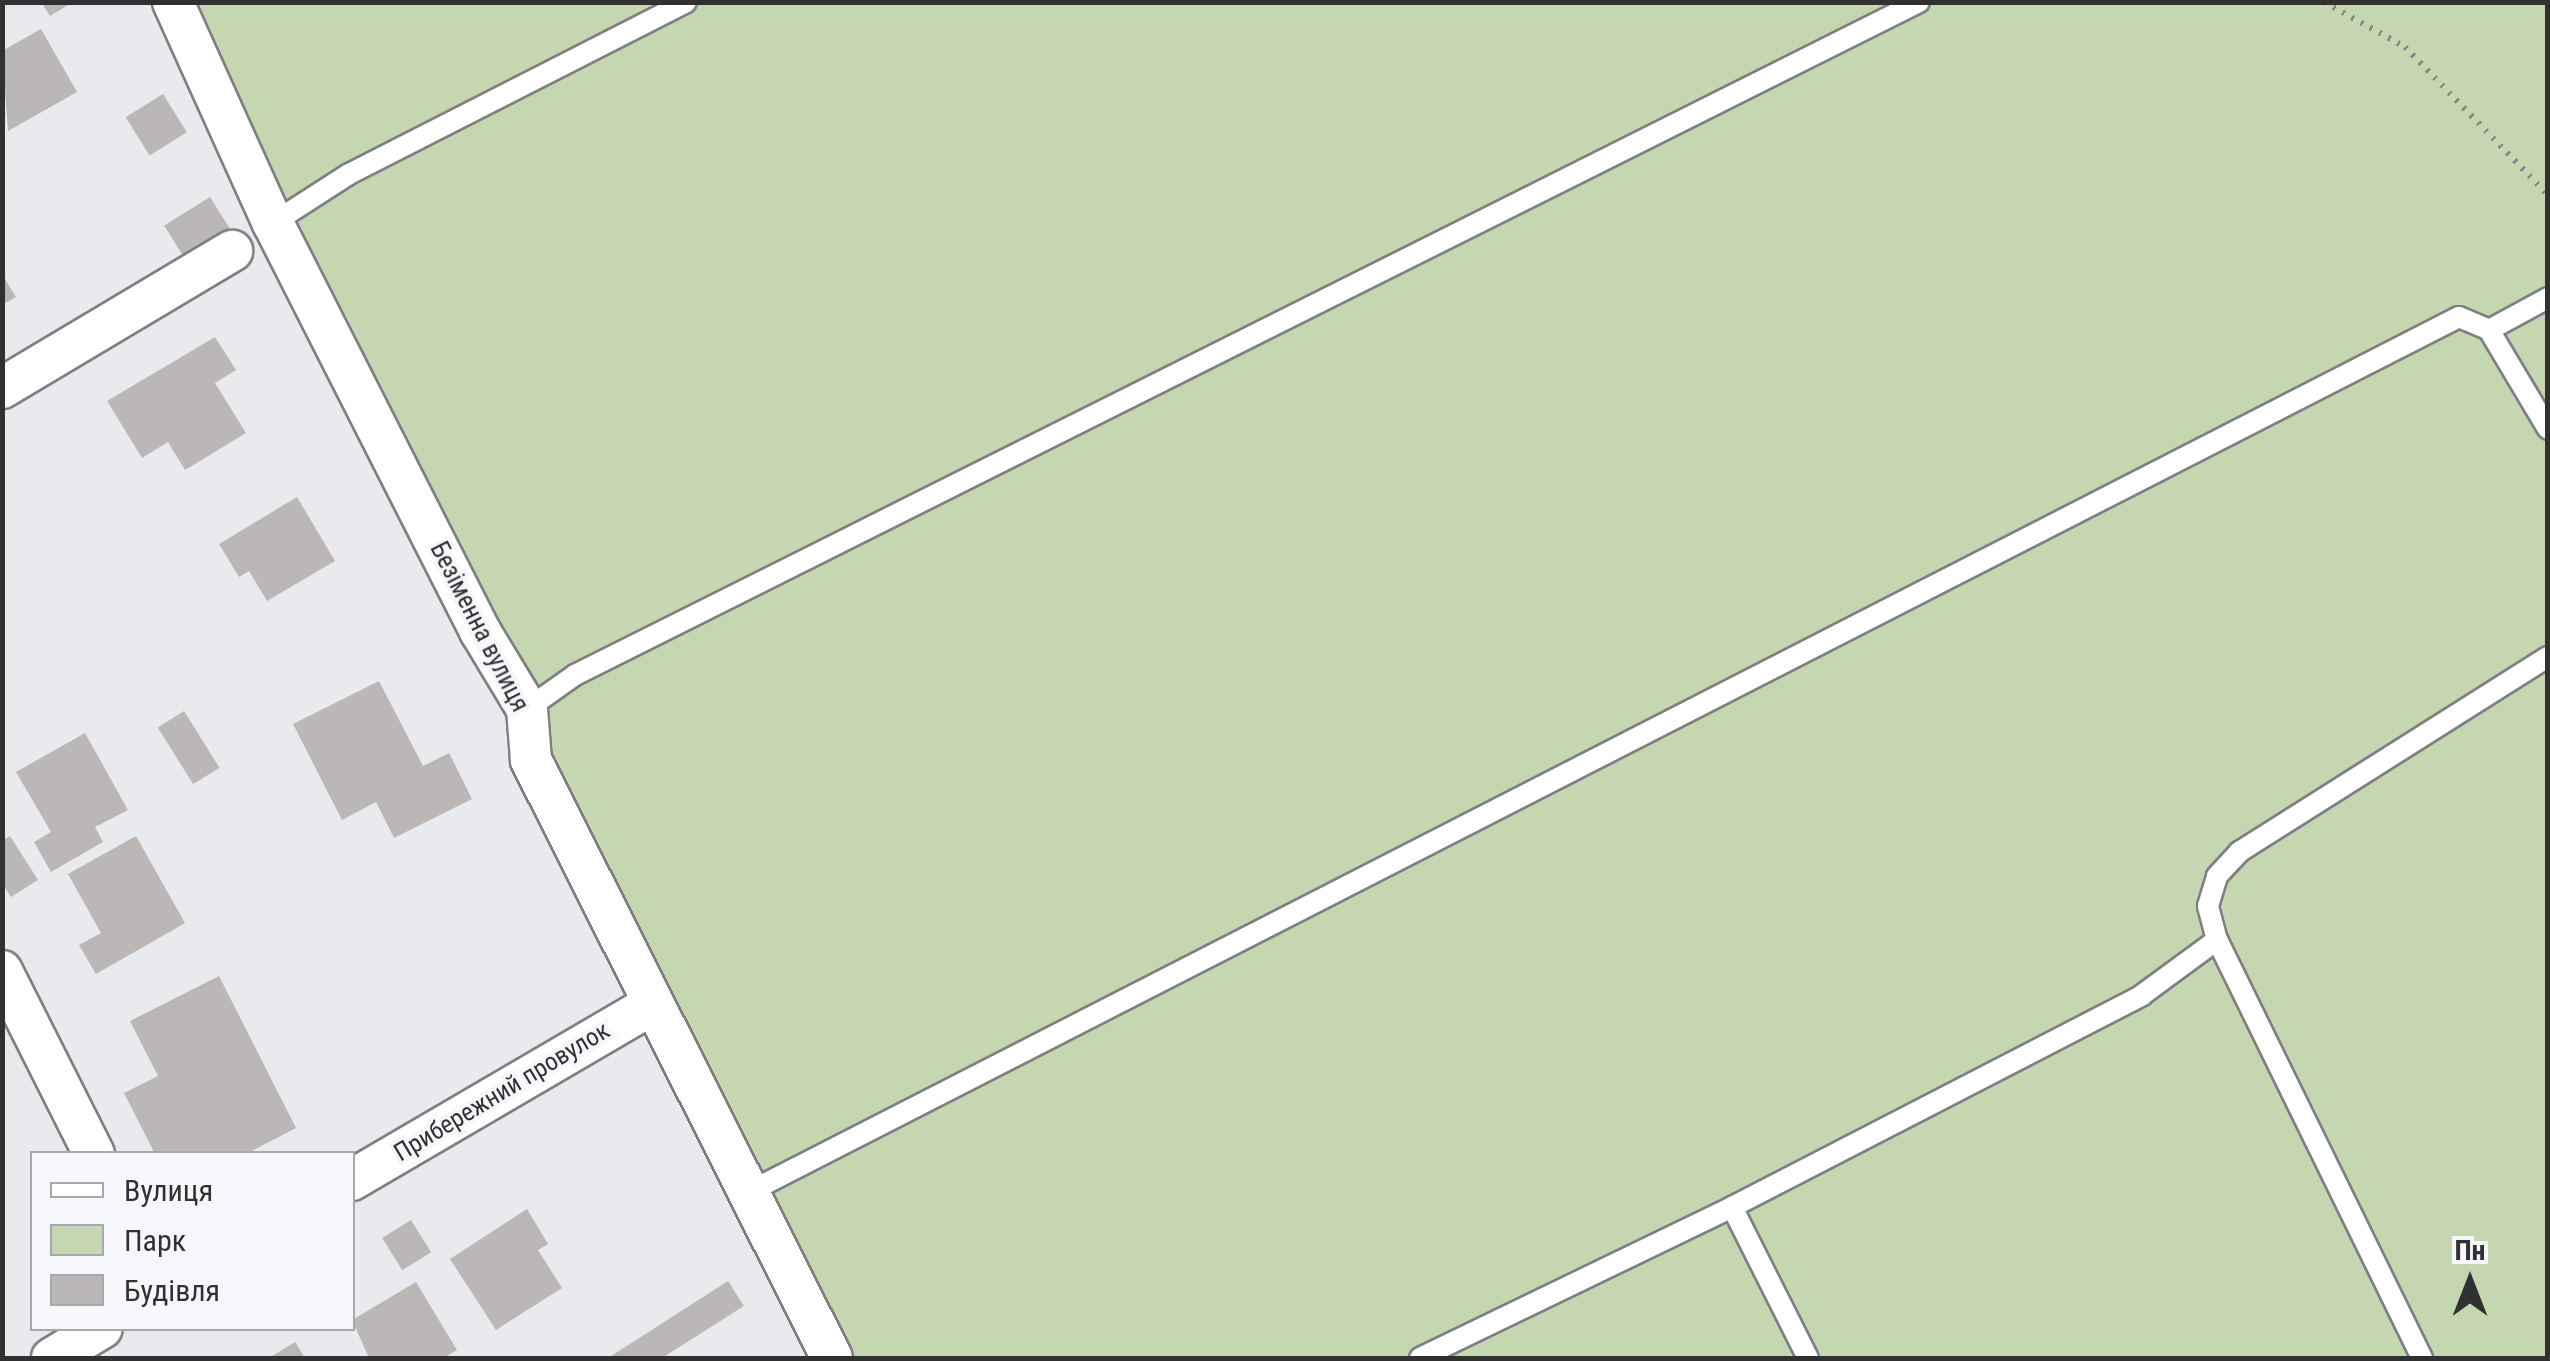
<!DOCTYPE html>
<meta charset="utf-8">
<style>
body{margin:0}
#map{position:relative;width:2550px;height:1361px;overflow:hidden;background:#e9eaee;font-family:"Roboto Condensed",sans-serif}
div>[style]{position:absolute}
.green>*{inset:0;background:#c4d7b1}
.building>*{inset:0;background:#bbb7b6;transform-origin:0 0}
.path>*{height:6px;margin-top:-3px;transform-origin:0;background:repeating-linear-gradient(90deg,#878789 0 2.5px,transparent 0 10.5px)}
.roads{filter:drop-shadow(2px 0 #7e7f82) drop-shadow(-2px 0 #7e7f82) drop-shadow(0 2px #7e7f82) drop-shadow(0 -2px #7e7f82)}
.lane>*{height:20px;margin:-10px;padding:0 10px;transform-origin:10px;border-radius:10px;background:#fff}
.street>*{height:40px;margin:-20px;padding:0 20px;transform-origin:20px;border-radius:20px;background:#fff}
span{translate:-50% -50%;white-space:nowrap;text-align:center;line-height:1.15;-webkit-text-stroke:8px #f6f7fb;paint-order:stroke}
.street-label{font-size:25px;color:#313132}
.frame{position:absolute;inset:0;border:5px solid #313132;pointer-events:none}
.legend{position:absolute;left:30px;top:1151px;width:325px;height:180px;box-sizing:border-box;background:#f6f7fb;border:2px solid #a7a8ab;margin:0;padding:12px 18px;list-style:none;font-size:30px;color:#313132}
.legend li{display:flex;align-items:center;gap:20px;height:50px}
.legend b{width:50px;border:2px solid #a7a8ab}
.north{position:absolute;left:2420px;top:1231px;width:100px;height:100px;-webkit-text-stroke:8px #f6f7fb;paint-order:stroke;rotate:0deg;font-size:28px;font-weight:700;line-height:40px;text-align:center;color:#313132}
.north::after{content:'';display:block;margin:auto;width:35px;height:45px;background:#313132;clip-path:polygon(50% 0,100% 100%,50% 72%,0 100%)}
</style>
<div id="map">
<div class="green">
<div style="clip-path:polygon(182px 3px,2547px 3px,2547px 1358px,841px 1358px)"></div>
</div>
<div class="building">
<div style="clip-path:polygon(41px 2px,73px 2px,50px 16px)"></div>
<div style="clip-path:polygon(41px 29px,77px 92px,8px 131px,2px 51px)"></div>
<div style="left:163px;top:94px;width:45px;height:44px;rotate:58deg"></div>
<div style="left:210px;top:197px;width:46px;height:54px;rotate:58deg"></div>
<div style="clip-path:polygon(2px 274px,16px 297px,2px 305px)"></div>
<div style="clip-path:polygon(215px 337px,236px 370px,215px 383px,246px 433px,185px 470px,168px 442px,142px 458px,107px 401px)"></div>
<div style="clip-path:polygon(297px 497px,335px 561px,267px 601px,249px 571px,239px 577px,219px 544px)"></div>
<div style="clip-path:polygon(379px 681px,423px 766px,449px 753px,472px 799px,394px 838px,376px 802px,342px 820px,293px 724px)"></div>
<div style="left:184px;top:711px;width:67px;height:31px;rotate:58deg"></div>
<div style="clip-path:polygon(85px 733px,128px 810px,95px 827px,103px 842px,51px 872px,34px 842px,51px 832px,16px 772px)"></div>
<div style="clip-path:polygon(10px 836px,38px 880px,11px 897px,2px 883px,2px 841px)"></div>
<div style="clip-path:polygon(136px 836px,185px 923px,96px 974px,79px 945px,101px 933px,68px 874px)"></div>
<div style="clip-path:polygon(219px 976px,296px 1128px,246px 1154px,155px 1154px,124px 1093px,158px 1076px,130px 1021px)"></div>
<div style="clip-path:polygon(527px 1209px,548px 1244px,538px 1250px,562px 1288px,496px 1330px,450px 1259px)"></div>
<div style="left:411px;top:1220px;width:38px;height:34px;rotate:58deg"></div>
<div style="clip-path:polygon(728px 1281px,744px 1306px,662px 1358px,608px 1358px)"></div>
<div style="clip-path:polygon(416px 1282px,457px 1350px,443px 1358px,369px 1358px,352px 1320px)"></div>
<div style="clip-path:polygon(295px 1342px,305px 1358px,269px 1358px)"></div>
</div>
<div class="path">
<div style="left:2324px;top:2px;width:93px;rotate:29.1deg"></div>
<div style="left:2405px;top:47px;width:206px;rotate:46deg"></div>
</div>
<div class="roads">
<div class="lane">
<div style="left:273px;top:223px;width:90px;rotate:-32.8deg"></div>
<div style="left:349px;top:174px;width:378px;rotate:-27deg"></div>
<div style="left:2489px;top:330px;width:115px;rotate:59.2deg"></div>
<div style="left:527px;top:709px;width:59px;rotate:-35.3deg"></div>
<div style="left:575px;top:675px;width:1503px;rotate:-26.6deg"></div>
<div style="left:747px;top:1193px;width:1923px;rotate:-27.1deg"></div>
<div style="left:2459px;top:317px;width:33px;rotate:23deg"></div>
<div style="left:2489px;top:330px;width:67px;rotate:-28.5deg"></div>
<div style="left:1732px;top:1207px;width:169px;rotate:63.3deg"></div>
<div style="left:1420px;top:1358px;width:347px;rotate:-25.8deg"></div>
<div style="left:1732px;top:1207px;width:462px;rotate:-27.3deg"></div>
<div style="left:2142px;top:995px;width:93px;rotate:-36.3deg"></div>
<div style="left:2422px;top:1358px;width:466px;rotate:-116.1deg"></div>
<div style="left:2217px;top:940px;width:35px;rotate:-105deg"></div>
<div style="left:2208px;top:906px;width:31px;rotate:-73deg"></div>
<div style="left:2217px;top:876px;width:33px;rotate:-47deg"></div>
<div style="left:2239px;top:852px;width:365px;rotate:-32.3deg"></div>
</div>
<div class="street">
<div style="left:173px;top:2px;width:243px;rotate:65.7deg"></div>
<div style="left:273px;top:223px;width:458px;rotate:63.1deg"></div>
<div style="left:480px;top:631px;width:91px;rotate:58.9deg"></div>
<div style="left:527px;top:709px;width:51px;rotate:85.5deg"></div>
<div style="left:531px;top:760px;width:669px;rotate:63.28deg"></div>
<div style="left:2px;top:388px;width:268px;rotate:-30.8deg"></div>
<div style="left:2px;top:971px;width:205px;rotate:63.3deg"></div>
<div style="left:352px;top:1180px;width:347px;rotate:-30.3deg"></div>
<div style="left:52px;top:1358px;width:58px;rotate:-31deg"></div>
</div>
</div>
<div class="street-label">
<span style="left:479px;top:627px;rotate:63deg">Безіменна вулиця</span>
<span style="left:502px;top:1092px;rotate:-31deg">Прибережний провулок</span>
</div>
<div class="frame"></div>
<ul class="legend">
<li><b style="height:12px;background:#fff"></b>Вулиця</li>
<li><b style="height:28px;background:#c4d7b1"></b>Парк</li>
<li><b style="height:28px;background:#bbb7b6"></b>Будівля</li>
</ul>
<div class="north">Пн</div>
</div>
